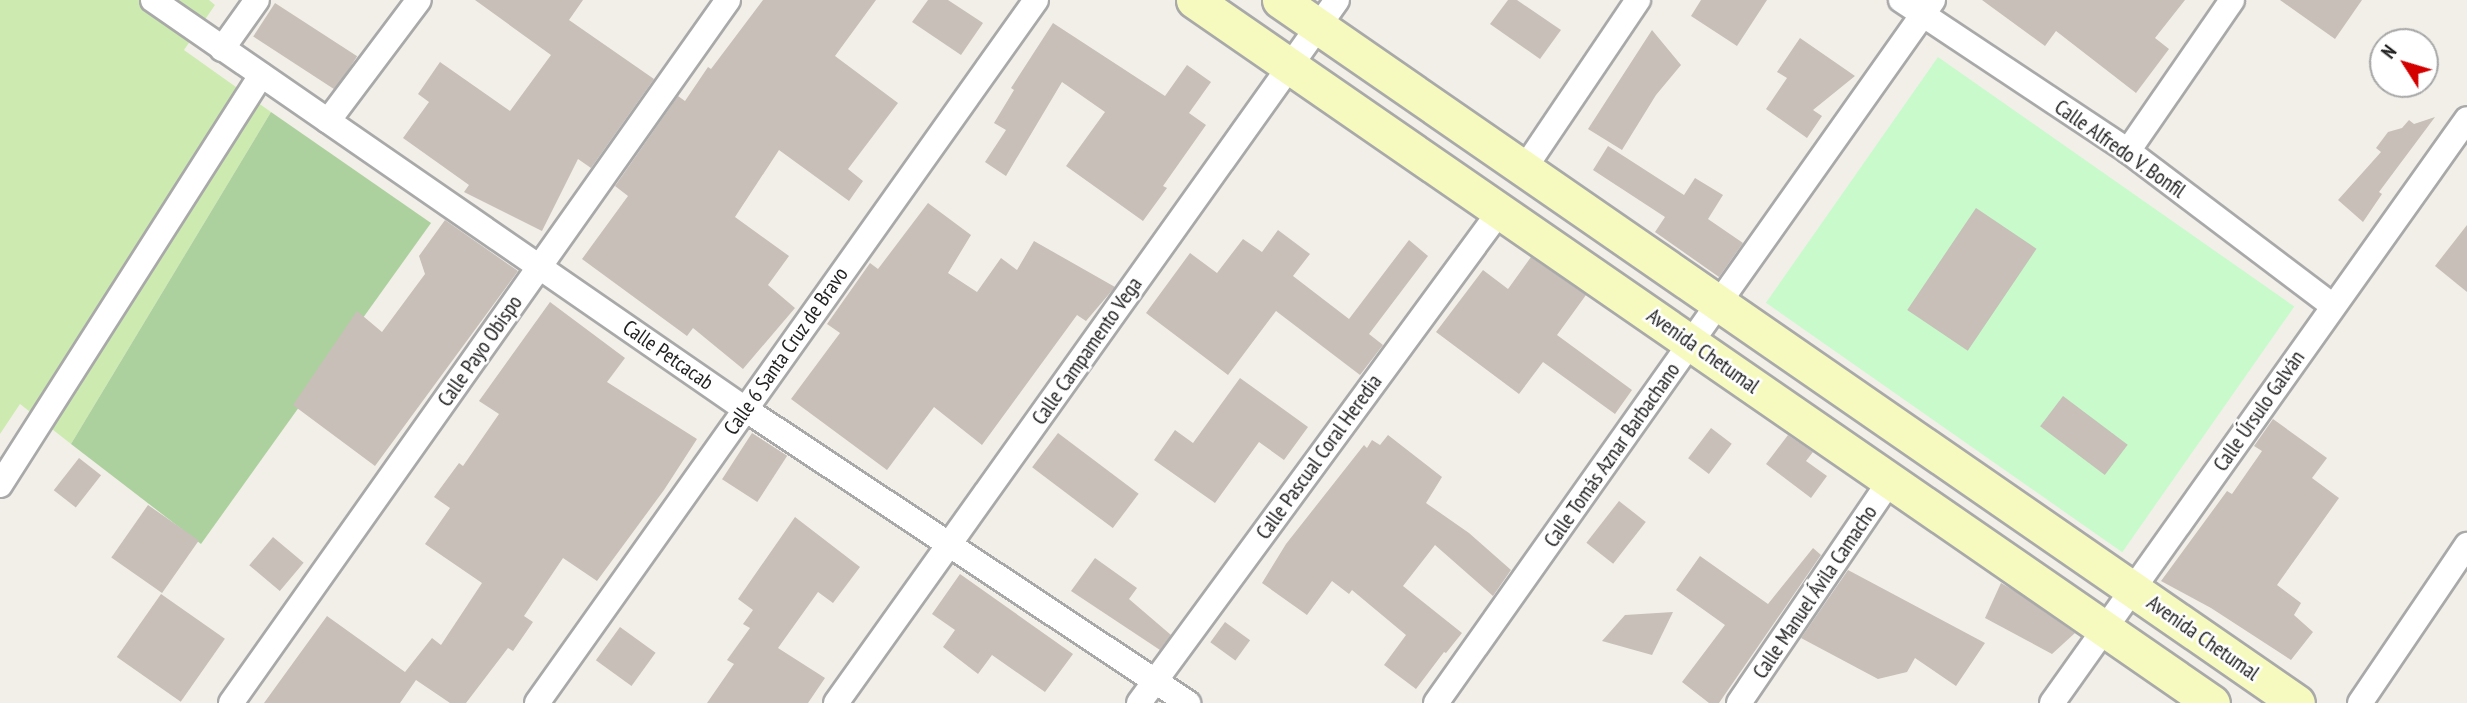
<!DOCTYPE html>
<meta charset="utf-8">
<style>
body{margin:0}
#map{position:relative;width:2467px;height:703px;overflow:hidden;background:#f2efe9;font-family:"PT Sans Narrow",sans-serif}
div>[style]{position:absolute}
.grass>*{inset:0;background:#cdebb0}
.forest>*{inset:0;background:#add19e}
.park>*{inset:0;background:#c8facc;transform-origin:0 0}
.building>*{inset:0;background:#c7bfb8;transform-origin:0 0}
.roads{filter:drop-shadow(2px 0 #a9a9a9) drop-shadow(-2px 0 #a9a9a9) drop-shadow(0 2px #a9a9a9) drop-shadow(0 -2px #a9a9a9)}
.street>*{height:24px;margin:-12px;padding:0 12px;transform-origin:12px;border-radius:12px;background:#fff}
.secondary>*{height:35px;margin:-17.5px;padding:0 17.5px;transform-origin:17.5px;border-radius:17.5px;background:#f7fabf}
span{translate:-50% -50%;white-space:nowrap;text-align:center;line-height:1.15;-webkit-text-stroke:5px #fff;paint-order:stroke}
.street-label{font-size:21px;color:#222}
.north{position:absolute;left:2369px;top:28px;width:70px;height:70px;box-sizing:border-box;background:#fff;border:2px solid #a7a7a7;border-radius:50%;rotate:307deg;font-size:19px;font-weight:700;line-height:28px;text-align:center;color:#222}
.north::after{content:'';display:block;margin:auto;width:24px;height:32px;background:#d40000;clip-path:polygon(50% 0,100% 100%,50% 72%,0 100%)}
</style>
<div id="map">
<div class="grass">
<div style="clip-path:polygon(0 0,209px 0,215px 5px,184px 50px,271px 112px,71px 444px,20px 404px,0 434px)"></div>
</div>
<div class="forest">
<div style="clip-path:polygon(271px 112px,431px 223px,201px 544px,71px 444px)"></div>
</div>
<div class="park">
<div style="left:1938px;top:57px;width:435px;height:300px;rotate:35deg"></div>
</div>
<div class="building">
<div style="clip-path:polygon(475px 0,583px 0,569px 20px,654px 79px,591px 168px,578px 159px,542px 231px,464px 192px,469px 185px,403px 138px,429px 102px,418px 94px,440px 62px,510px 111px,551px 55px)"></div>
<div style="clip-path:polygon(763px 0,876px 0,835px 56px,898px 103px,848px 169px,863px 181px,849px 201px,779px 150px,735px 217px,789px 256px,768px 285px,795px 308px,743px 369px,693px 328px,687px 336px,582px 259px,628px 196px,615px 186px,678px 96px,685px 101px,708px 67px,711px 69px)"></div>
<div style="clip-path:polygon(928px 0,948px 0,983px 23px,961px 55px,912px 22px)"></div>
<div style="clip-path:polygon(1508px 0,1517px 0,1561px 30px,1540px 59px,1490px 24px)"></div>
<div style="clip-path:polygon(1701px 0,1767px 0,1737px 46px,1691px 16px)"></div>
<div style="clip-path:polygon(1982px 0,2185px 0,2155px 38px,2169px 49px,2136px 93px,2056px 31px,2045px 46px)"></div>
<div style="clip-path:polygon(2280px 0,2362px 0,2335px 39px)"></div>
<div style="left:275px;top:3px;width:98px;height:40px;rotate:33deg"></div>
<div style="clip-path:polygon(1053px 23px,1165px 96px,1187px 65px,1211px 82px,1189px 113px,1206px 125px,1163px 186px,1167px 188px,1143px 221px,1066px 166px,1105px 112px,1062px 82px,1006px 176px,985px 162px,1006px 130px,994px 123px,1014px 90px,1011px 88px)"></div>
<div style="clip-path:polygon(1652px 30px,1681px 65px,1656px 95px,1622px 150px,1588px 129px)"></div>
<div style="clip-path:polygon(1800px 38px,1855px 76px,1813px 110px,1822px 116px,1807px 138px,1766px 109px,1787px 78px,1777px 72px)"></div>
<div style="clip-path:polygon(2435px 117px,2379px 192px,2382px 194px,2363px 222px,2338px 200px,2381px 152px,2376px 148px,2388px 132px,2402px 128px,2409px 120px,2414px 124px)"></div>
<div style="clip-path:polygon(1608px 146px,1684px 195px,1695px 178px,1723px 195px,1708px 219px,1743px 243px,1719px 277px,1655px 232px,1665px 217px,1593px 170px)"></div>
<div style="clip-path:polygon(928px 203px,971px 235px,948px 273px,977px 292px,1001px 258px,1017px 270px,1034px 241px,1115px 287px,1086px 321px,1077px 315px,982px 445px,934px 407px,887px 470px,791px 399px,840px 333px,827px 324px,870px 263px,878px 269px)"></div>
<div style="left:1976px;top:208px;width:73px;height:123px;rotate:34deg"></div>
<div style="clip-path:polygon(445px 220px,518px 271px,375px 466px,293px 405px,357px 311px,382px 332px,425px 274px,419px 256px)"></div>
<div style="clip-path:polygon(2467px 225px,2467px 292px,2435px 266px)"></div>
<div style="clip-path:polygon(1278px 230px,1310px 254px,1293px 276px,1349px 319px,1409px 240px,1428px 256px,1369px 334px,1383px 345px,1360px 375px,1276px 311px,1228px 375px,1146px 313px,1190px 253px,1217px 273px,1243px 239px,1262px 252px)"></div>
<div style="clip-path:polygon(1531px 257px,1586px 295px,1557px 335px,1632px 390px,1615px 414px,1543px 362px,1519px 394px,1436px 332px,1483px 270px,1508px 289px)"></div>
<div style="clip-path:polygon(550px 302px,625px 358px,607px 382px,697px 439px,664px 490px,597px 581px,563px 558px,524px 616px,533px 622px,513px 651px,508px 648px,466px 703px,450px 703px,416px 680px,400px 703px,264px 703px,327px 616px,405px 672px,432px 638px,441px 645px,482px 583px,425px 544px,450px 508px,434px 497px,459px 463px,463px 466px,499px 414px,479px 401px)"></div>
<div style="clip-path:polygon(1240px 378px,1308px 427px,1284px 460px,1259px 442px,1215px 503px,1154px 460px,1175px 430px,1193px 443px)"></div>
<div style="left:2063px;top:396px;width:81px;height:38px;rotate:37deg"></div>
<div style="clip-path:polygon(2273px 419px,2327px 458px,2312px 478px,2339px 498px,2277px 585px,2301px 603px,2294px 615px,2313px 632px,2291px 660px,2211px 608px,2161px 581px,2227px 491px,2232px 494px,2262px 451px,2254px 446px)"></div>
<div style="left:1711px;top:428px;width:26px;height:38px;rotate:37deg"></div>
<div style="left:752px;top:433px;width:42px;height:55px;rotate:33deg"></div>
<div style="left:1058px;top:433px;width:101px;height:43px;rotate:37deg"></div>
<div style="clip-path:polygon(1388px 435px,1442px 477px,1426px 503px,1469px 533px,1511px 570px,1493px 596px,1435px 545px,1403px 586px,1462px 633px,1446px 653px,1444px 652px,1416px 689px,1384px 665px,1406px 635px,1352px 590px,1349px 594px,1332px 581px,1307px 615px,1262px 583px,1286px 544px,1364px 445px,1367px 448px,1372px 440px,1380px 445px)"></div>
<div style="clip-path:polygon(1788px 435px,1813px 452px,1806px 461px,1827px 476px,1811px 498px,1766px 464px)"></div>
<div style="left:79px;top:458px;width:28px;height:41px;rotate:38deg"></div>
<div style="left:1619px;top:501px;width:34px;height:53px;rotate:38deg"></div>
<div style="left:148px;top:505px;width:62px;height:64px;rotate:35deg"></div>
<div style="clip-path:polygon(795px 517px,860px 567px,833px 603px,818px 592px,778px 648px,825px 678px,808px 703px,707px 703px,734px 664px,727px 660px,750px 628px,743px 624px,753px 610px,738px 599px)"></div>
<div style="left:273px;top:537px;width:40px;height:37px;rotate:40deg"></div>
<div style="clip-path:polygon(1813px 548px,1821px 555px,1719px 703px,1709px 703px,1682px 682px,1725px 625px,1676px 590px,1700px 556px,1768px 604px)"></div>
<div style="clip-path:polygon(1095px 558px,1137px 588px,1129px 599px,1171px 635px,1160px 650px,1071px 591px)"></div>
<div style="clip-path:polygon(1848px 570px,1985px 643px,1956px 686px,1915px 658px,1907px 672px,1878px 679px,1801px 638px)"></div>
<div style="clip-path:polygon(960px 574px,1073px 654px,1045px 692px,992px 655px,978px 674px,943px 647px,955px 630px,932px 614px)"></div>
<div style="clip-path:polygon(2001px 583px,2015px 591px,2075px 633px,2052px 654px,1985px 618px)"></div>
<div style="left:161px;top:594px;width:78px;height:77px;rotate:35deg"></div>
<div style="clip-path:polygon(1673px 612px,1652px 655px,1602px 641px,1625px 615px)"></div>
<div style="left:1225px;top:622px;width:31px;height:25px;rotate:36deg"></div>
<div style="left:620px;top:627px;width:44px;height:41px;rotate:36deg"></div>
</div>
<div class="roads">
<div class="street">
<div style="left:153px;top:0;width:720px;rotate:34.64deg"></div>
<div style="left:745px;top:409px;width:532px;rotate:33.57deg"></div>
<div style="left:1901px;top:0;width:273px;rotate:33.6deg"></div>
<div style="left:2128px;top:151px;width:257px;rotate:37.1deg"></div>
<div style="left:222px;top:49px;width:60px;rotate:-54.5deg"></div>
<div style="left:328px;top:121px;width:151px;rotate:-53.1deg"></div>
<div style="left:2128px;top:151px;width:183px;rotate:-55.4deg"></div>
<div style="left:1524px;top:169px;width:204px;rotate:-56deg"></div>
<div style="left:0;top:485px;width:486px;rotate:-57.5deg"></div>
<div style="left:231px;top:703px;width:861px;rotate:-54.74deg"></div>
<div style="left:537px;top:703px;width:862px;rotate:-54.63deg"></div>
<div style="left:836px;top:703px;width:863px;rotate:-54.52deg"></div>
<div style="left:1139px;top:703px;width:610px;rotate:-53.73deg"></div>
<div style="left:1436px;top:703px;width:861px;rotate:-54.74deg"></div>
<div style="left:1739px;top:703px;width:268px;rotate:-55.8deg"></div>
<div style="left:2052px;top:703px;width:716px;rotate:-54.6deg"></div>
<div style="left:2360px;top:703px;width:191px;rotate:-55.9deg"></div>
</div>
<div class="secondary">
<div style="left:1194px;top:0;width:1237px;rotate:34.63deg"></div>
<div style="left:1280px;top:0;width:1236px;rotate:34.65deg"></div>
</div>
</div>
<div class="street-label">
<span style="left:2120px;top:149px;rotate:35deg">Calle Alfredo V. Bonfil</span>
<span style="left:480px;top:351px;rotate:-55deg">Calle Payo Obispo</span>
<span style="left:786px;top:351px;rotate:-55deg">Calle 6 Santa Cruz de Bravo</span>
<span style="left:1087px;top:351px;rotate:-55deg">Calle Campamento Vega</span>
<span style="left:1703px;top:351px;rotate:35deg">Avenida Chetumal</span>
<span style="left:668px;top:355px;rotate:35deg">Calle Petcacab</span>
<span style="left:2259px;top:411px;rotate:-55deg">Calle Úrsulo Galván</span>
<span style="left:1612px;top:455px;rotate:-55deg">Calle Tomás Aznar Barbachano</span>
<span style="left:1319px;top:457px;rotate:-54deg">Calle Pascual Coral Heredia</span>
<span style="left:1815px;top:592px;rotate:-56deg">Calle Manuel Ávila Camacho</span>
<span style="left:2203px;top:638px;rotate:35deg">Avenida Chetumal</span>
</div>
<div class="north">N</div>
</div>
